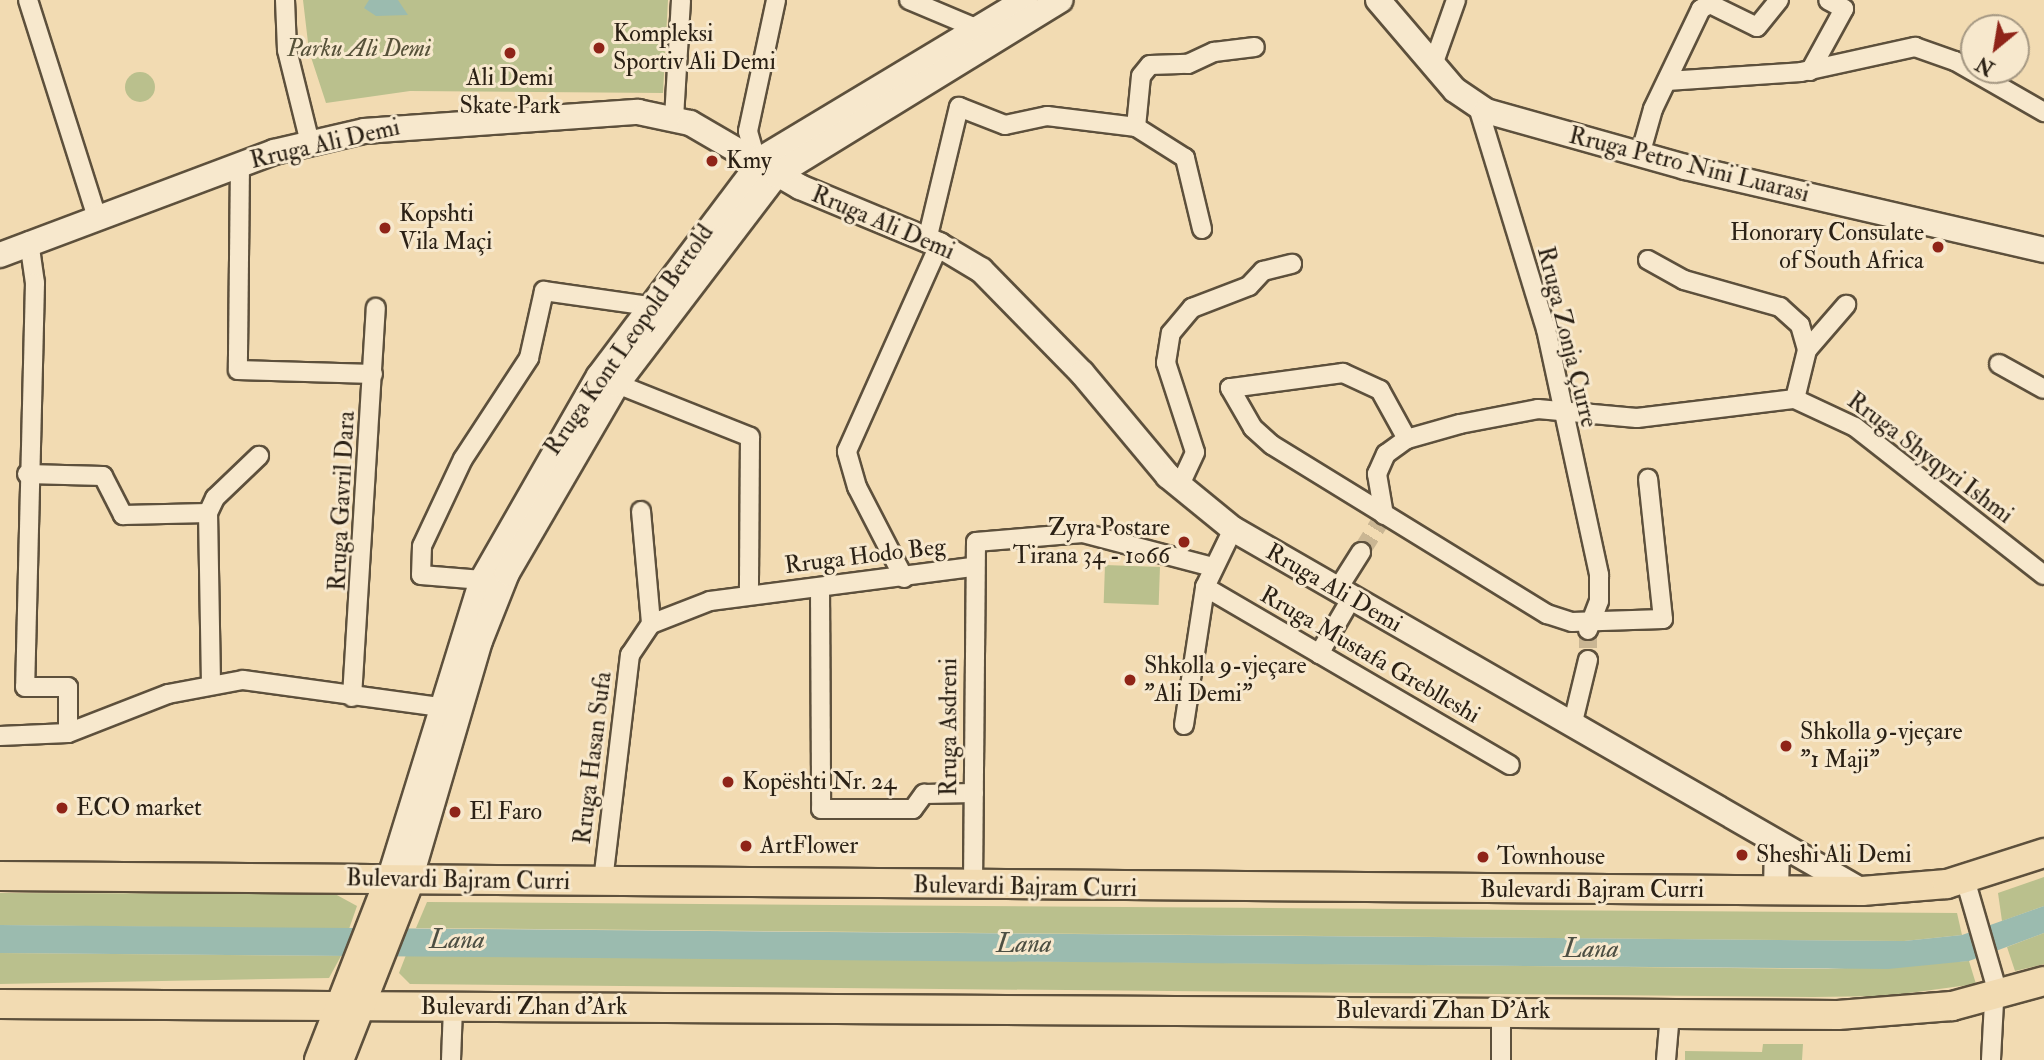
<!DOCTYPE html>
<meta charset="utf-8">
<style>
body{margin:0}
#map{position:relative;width:2044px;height:1060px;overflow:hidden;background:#f2dbb2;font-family:"IM FELL Double Pica",serif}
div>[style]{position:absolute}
.green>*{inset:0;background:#bac08d;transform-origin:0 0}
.round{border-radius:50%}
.water>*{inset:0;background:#9bbbaf}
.street-tunnel>*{height:18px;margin-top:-9px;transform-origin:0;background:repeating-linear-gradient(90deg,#cab693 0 18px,transparent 0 27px)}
.roads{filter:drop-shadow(2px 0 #5d503c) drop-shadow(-2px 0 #5d503c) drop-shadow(0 2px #5d503c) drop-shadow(0 -2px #5d503c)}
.street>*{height:18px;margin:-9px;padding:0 9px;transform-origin:9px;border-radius:9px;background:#f7e8cd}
.secondary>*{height:24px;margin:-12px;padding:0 12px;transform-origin:12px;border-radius:12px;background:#f7e8cd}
.primary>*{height:28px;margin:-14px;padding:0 14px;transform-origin:14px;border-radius:14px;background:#f2dbb2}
.dots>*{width:19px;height:19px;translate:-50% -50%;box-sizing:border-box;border:4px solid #f7e8cd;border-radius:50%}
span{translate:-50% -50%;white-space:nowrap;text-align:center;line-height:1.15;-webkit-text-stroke:6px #f7e8cd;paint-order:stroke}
.poi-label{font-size:24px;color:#2b2115}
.left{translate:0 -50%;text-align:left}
.right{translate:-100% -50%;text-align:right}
.park-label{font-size:24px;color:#565139;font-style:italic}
.street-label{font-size:24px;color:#2b2115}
.water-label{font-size:26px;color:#4d4f43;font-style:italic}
.north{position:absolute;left:1960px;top:14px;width:70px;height:70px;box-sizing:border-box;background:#f7e8cd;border:2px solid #a59883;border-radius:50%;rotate:210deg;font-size:19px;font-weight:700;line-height:28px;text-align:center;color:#2b2115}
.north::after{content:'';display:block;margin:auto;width:24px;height:32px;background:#8f2418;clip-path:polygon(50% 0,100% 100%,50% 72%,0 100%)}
</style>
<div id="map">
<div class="green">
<div style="clip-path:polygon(303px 0,668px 0,663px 93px,410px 91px,326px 103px,309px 51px)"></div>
<div class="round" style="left:125px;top:72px;width:30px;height:30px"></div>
<div style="left:1105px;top:565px;width:55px;height:38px;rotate:2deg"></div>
<div style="clip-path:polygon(2044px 877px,2044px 906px,2002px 921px,1998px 893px)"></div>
<div style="clip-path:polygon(0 893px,335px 894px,357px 906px,349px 929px,0 925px)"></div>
<div style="clip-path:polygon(427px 902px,1957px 913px,1962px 935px,1904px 941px,416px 928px)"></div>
<div style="clip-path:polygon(2044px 933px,2044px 964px,2015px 971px,2007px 947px)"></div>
<div style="clip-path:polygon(0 953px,341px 956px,329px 978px,0 984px)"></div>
<div style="clip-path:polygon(406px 955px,1828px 969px,1969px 961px,1976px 984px,1887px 996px,1813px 997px,410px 984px,399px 973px)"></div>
<div style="clip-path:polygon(1763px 1044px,1803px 1044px,1802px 1060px,1685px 1060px,1685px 1051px,1762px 1052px)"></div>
</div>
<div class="water">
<div style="clip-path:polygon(369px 0,398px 0,408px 15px,376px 16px,364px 8px)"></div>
<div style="clip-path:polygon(2044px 906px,2044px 933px,1969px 961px,1888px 969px,0 953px,0 925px,1904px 941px,1962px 935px)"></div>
</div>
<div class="street-tunnel">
<div style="left:1361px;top:552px;width:34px;rotate:-58deg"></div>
<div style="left:1588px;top:630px;width:30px;rotate:90deg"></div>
</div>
<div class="roads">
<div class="street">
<div style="left:28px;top:0;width:229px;rotate:72.4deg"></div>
<div style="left:285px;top:0;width:50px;rotate:87.7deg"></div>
<div style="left:287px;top:50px;width:96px;rotate:76.1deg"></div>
<div style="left:909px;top:0;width:75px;rotate:22.8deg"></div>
<div style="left:1433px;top:65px;width:69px;rotate:-70.5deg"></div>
<div style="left:1810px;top:71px;width:71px;rotate:-61.3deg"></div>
<div style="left:1844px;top:9px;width:18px;rotate:-151deg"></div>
<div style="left:1667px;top:81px;width:134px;rotate:-3.8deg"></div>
<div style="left:1801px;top:72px;width:117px;rotate:-12.4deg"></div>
<div style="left:1915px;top:47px;width:42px;rotate:19.3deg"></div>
<div style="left:1955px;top:61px;width:103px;rotate:29.8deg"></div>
<div style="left:1478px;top:107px;width:232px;rotate:73deg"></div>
<div style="left:1546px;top:329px;width:252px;rotate:77.8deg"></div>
<div style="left:1599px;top:575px;width:26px;rotate:90deg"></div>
<div style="left:1599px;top:601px;width:31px;rotate:111deg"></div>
<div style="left:674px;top:118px;width:118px;rotate:-86.6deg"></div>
<div style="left:1136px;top:127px;width:51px;rotate:-84.4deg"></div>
<div style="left:1141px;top:76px;width:14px;rotate:-51deg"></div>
<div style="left:1150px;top:65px;width:38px;rotate:-2deg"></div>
<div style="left:1188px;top:64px;width:29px;rotate:-25deg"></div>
<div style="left:1214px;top:52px;width:41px;rotate:-7deg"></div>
<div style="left:1640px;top:155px;width:48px;rotate:-74.2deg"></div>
<div style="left:1653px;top:109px;width:111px;rotate:-64.4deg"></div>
<div style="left:1701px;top:9px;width:10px;rotate:-29deg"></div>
<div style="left:1710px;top:4px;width:52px;rotate:26.1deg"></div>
<div style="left:1757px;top:27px;width:35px;rotate:-51deg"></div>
<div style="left:757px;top:163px;width:33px;rotate:-106deg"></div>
<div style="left:748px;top:131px;width:134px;rotate:-77.9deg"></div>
<div style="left:240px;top:164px;width:206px;rotate:90.6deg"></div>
<div style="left:238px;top:370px;width:135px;rotate:1.7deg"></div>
<div style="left:927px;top:240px;width:137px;rotate:-76.5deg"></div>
<div style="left:959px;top:107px;width:49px;rotate:21.4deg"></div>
<div style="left:1005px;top:125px;width:43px;rotate:-12.1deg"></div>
<div style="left:1047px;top:116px;width:90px;rotate:7deg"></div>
<div style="left:1136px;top:127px;width:58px;rotate:32.3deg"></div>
<div style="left:1185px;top:158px;width:73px;rotate:76.5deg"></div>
<div style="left:29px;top:241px;width:42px;rotate:81.9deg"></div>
<div style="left:35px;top:283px;width:404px;rotate:91.4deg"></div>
<div style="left:25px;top:687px;width:43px"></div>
<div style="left:68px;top:687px;width:46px;rotate:90deg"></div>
<div style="left:1648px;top:260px;width:41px;rotate:29.1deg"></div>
<div style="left:1684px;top:280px;width:100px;rotate:15.7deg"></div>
<div style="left:1780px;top:307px;width:27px;rotate:42deg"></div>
<div style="left:1800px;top:325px;width:26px;rotate:74deg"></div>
<div style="left:1999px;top:364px;width:51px;rotate:29.1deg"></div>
<div style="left:617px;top:384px;width:143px;rotate:21.7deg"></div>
<div style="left:750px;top:437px;width:158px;rotate:90.4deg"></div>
<div style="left:1795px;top:399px;width:50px;rotate:-76.2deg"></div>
<div style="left:1807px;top:350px;width:60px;rotate:-49.1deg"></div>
<div style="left:1407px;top:439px;width:56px;rotate:-118.9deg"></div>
<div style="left:1380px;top:390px;width:41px;rotate:-155.3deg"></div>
<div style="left:1343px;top:373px;width:114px;rotate:172.4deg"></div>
<div style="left:1230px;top:388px;width:46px;rotate:60.1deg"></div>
<div style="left:1253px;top:428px;width:25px;rotate:42deg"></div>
<div style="left:1272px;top:445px;width:323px;rotate:31.6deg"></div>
<div style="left:1547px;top:614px;width:26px;rotate:18deg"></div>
<div style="left:1572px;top:622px;width:91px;rotate:-1.9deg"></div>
<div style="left:1663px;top:619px;width:141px;rotate:-96.1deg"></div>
<div style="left:27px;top:474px;width:76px;rotate:1.5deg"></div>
<div style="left:103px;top:476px;width:44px;rotate:62.9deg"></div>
<div style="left:123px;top:515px;width:85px;rotate:-1.3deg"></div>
<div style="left:1179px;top:487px;width:38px;rotate:-65deg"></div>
<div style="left:1195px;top:452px;width:94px;rotate:-108deg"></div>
<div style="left:1166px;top:363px;width:30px;rotate:-81deg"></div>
<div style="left:1171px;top:333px;width:33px;rotate:-50deg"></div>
<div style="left:1192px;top:308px;width:61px;rotate:-21.1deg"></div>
<div style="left:1249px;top:286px;width:21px;rotate:-47deg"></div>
<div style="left:1263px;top:271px;width:30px;rotate:-14deg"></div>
<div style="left:641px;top:511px;width:113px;rotate:84.9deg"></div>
<div style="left:1384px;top:515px;width:42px;rotate:-99.7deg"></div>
<div style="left:1377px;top:474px;width:22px;rotate:-66deg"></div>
<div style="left:1386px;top:454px;width:26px;rotate:-36deg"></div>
<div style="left:1407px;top:439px;width:55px;rotate:-15.8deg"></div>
<div style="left:1460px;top:424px;width:79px;rotate:-10.9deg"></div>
<div style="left:1538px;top:409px;width:99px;rotate:5.2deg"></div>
<div style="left:1637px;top:418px;width:159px;rotate:-6.9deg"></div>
<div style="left:1795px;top:399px;width:66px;rotate:25deg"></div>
<div style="left:1855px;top:427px;width:240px;rotate:38.1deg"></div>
<div style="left:904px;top:578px;width:102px;rotate:-117.3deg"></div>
<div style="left:857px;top:487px;width:37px;rotate:-106deg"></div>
<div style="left:847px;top:451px;width:226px;rotate:-65.9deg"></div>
<div style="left:482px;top:580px;width:61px;rotate:-175.3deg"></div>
<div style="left:421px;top:575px;width:29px;rotate:-88deg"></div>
<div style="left:422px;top:546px;width:96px;rotate:-64.8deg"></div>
<div style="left:463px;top:459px;width:121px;rotate:-56.8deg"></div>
<div style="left:529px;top:358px;width:69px;rotate:-77.4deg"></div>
<div style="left:544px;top:291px;width:107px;rotate:8.1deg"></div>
<div style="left:1205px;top:587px;width:353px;rotate:30.3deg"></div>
<div style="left:820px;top:589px;width:220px;rotate:89.7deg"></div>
<div style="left:821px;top:809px;width:92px"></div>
<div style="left:913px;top:809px;width:19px;rotate:-54deg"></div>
<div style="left:924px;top:794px;width:50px;rotate:-1.1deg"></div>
<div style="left:1337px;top:590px;width:45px;rotate:-57.7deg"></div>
<div style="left:1319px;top:654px;width:64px;rotate:-59.8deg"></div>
<div style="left:211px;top:684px;width:171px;rotate:-91deg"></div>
<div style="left:208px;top:513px;width:17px;rotate:-65deg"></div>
<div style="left:215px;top:498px;width:61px;rotate:-43.7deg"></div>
<div style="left:352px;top:697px;width:390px;rotate:-86.5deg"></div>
<div style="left:1184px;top:725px;width:140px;rotate:-81.3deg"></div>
<div style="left:1205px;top:587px;width:64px;rotate:-64.2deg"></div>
<div style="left:1572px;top:726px;width:68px;rotate:-76.4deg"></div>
<div style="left:0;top:736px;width:68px;rotate:-2.5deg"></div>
<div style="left:68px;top:733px;width:107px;rotate:-21.3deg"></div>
<div style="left:168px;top:694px;width:76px;rotate:-10.6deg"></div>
<div style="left:243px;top:680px;width:198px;rotate:7.8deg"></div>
<div style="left:1965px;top:879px;width:108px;rotate:73.9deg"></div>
<div style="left:1995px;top:983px;width:77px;rotate:93deg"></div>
<div style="left:603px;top:881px;width:228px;rotate:-83.2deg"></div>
<div style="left:630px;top:655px;width:37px;rotate:-56deg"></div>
<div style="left:651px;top:624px;width:63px;rotate:-21.3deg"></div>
<div style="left:710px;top:601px;width:264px;rotate:-7.4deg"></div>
<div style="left:973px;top:886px;width:344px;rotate:-89.5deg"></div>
<div style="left:976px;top:542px;width:107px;rotate:-4.8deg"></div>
<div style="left:1083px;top:533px;width:134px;rotate:14.7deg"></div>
<div style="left:451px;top:1060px;width:53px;rotate:-87.8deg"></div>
<div style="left:1501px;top:1060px;width:49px;rotate:-90deg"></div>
<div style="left:1666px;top:1060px;width:47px;rotate:-85.1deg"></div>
</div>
<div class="secondary">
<div style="left:1378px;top:0;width:118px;rotate:49.5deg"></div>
<div style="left:1455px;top:90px;width:37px;rotate:34deg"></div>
<div style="left:1486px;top:111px;width:207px;rotate:15.7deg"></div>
<div style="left:1685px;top:167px;width:368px;rotate:13deg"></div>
<div style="left:0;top:255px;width:293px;rotate:-20.6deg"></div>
<div style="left:274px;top:152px;width:92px;rotate:-13.1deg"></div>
<div style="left:364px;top:131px;width:275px;rotate:-4deg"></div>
<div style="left:638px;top:112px;width:53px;rotate:11.9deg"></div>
<div style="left:690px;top:123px;width:127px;rotate:30.2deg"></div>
<div style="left:800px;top:187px;width:151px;rotate:22.6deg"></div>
<div style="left:939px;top:245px;width:49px;rotate:30.8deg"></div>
<div style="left:981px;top:270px;width:144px;rotate:45.6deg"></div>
<div style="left:1082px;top:373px;width:134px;rotate:50.1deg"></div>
<div style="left:1168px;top:476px;width:84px;rotate:39.2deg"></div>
<div style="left:1233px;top:529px;width:726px;rotate:29.92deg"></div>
<div style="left:389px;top:880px;width:314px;rotate:-72.8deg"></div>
<div style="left:482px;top:580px;width:235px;rotate:-60.2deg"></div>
<div style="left:599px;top:376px;width:274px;rotate:-53deg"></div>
<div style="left:764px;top:157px;width:305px;rotate:-31deg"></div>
<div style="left:410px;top:880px;width:249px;rotate:-73.7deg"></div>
<div style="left:480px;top:641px;width:73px;rotate:-68.3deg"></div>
<div style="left:507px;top:573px;width:219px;rotate:-59.8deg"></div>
<div style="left:617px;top:384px;width:263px;rotate:-52.7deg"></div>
<div style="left:776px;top:175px;width:334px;rotate:-31.6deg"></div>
<div style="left:1776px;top:891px;width:48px;rotate:-88.8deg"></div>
</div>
<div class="primary">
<div style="left:0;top:876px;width:1862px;rotate:0.46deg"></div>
<div style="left:1862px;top:891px;width:85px;rotate:-4.7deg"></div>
<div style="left:1947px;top:884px;width:102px;rotate:-17.7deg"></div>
<div style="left:0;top:1004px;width:1838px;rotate:0.34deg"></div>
<div style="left:1838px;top:1015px;width:114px;rotate:-4.5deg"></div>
<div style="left:1952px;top:1006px;width:95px;rotate:-15.2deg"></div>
<div style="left:319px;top:1060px;width:193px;rotate:-68.7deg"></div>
<div style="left:339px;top:1060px;width:193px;rotate:-68.5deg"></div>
</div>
</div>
<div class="dots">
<div style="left:599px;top:48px;background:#8f2418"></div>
<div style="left:510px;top:53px;background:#8f2418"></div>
<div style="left:712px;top:161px;background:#8f2418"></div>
<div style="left:385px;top:228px;background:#8f2418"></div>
<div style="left:1938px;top:247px;background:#8f2418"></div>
<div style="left:1184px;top:542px;background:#8f2418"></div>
<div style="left:1130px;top:680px;background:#8f2418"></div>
<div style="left:1786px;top:746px;background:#8f2418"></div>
<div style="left:728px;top:782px;background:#8f2418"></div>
<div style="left:62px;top:808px;background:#8f2418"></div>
<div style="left:455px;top:812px;background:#8f2418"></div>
<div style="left:746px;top:846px;background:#8f2418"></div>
<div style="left:1742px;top:855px;background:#8f2418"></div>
<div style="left:1483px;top:857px;background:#8f2418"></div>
</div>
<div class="poi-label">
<span class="left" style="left:613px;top:48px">Kompleksi<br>Sportiv Ali Demi</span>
<span style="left:510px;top:92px">Ali Demi<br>Skate Park</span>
<span class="left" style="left:726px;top:161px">Kmy</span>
<span class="left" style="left:399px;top:228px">Kopshti<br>Vila Maçi</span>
<span class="right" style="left:1924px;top:247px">Honorary Consulate<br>of South Africa</span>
<span class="right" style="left:1170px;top:542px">Zyra Postare<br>Tirana 34 - 1066</span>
<span class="left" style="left:1144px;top:680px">Shkolla 9-vjeçare<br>"Ali Demi"</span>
<span class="left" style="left:1800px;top:746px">Shkolla 9-vjeçare<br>"1 Maji"</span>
<span class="left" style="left:742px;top:782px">Kopështi Nr. 24</span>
<span class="left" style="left:76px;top:808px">ECO market</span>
<span class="left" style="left:469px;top:812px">El Faro</span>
<span class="left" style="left:760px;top:846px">ArtFlower</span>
<span class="left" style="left:1756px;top:855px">Sheshi Ali Demi</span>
<span class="left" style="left:1497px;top:857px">Townhouse</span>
</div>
<div class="park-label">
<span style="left:359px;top:49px">Parku Ali Demi</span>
</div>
<div class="street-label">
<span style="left:325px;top:144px;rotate:-13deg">Rruga Ali Demi</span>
<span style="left:1689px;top:165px;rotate:14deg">Rruga Petro Nini Luarasi</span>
<span style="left:883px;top:223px;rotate:23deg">Rruga Ali Demi</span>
<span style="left:1567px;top:337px;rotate:76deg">Rruga Zonja Çurre</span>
<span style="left:629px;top:340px;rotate:-55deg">Rruga Kont Leopold Bertold</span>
<span style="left:1930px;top:458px;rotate:37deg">Rruga Shyqyri Ishmi</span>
<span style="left:342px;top:501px;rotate:-87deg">Rruga Gavril Dara</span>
<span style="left:865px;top:556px;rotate:-7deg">Rruga Hodo Beg</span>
<span style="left:1334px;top:588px;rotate:30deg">Rruga Ali Demi</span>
<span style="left:1370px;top:655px;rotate:30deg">Rruga Mustafa Greblleshi</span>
<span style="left:949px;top:727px;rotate:-90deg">Rruga Asdreni</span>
<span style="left:593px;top:758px;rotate:-83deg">Rruga Hasan Sufa</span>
<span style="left:458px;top:880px;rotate:1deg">Bulevardi Bajram Curri</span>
<span style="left:1025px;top:887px;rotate:1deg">Bulevardi Bajram Curri</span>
<span style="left:1592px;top:890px">Bulevardi Bajram Curri</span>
<span style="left:524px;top:1007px">Bulevardi Zhan d'Ark</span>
<span style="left:1443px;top:1011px">Bulevardi Zhan D'Ark</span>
</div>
<div class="water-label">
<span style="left:457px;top:941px">Lana</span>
<span style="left:1024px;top:945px">Lana</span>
<span style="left:1591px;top:950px">Lana</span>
</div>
<div class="north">N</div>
</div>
